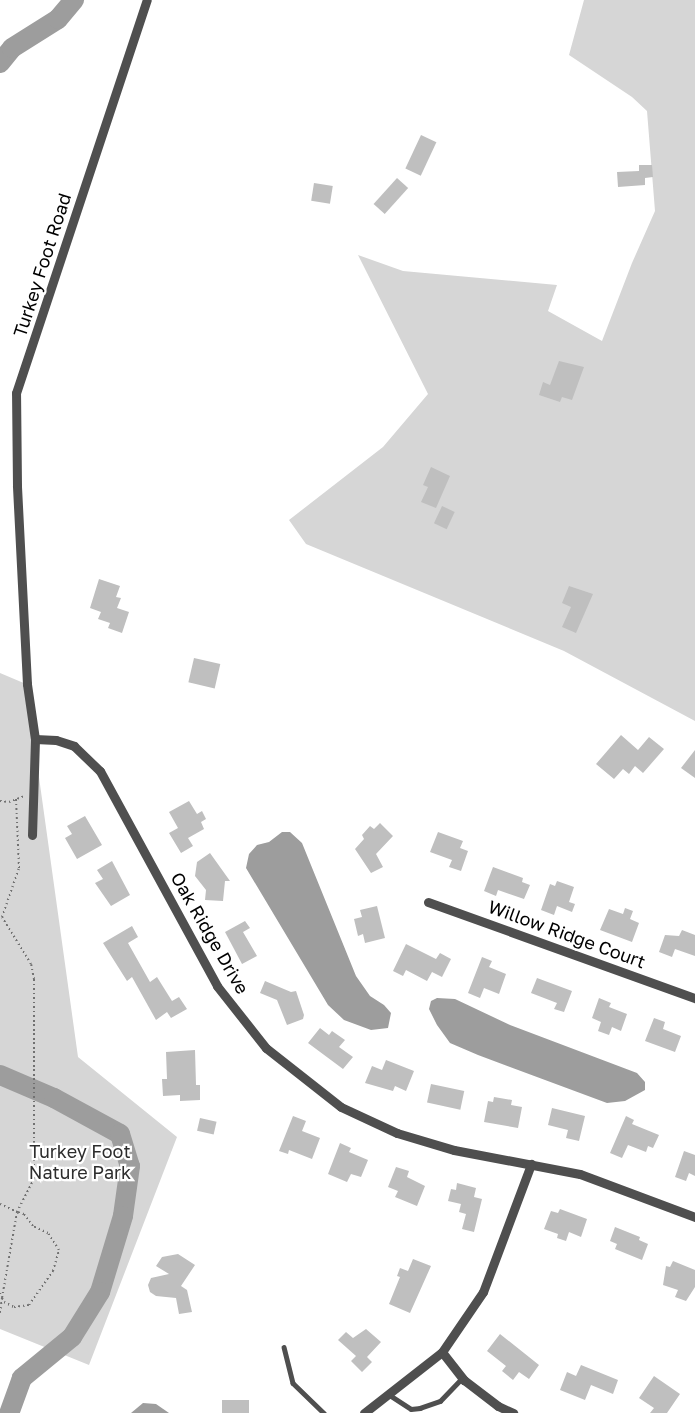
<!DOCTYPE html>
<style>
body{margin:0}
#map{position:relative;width:695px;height:1413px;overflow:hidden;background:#fff;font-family:"Golos Text",sans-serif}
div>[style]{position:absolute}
.green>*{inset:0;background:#d6d6d6}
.water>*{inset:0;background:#9d9d9d}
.river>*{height:20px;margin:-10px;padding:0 10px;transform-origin:10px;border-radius:10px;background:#9d9d9d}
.building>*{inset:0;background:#bfbfbf;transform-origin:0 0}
.path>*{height:2px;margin-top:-1px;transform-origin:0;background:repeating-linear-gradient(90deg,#717171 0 1.5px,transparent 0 4.5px)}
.service>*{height:4.5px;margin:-2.25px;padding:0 2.25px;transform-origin:2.25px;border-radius:2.25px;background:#4f4f4f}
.minor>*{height:9px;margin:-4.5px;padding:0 4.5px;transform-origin:4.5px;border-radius:4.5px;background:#4f4f4f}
span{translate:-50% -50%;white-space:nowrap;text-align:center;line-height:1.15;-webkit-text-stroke:4.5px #fff;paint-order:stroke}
.street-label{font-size:18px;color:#000}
.park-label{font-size:18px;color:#2d2d2d}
</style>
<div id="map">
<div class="green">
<div style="clip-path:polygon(584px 0,695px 0,695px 721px,564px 651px,306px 544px,289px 520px,383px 447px,428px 394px,358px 255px,403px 271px,557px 285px,548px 311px,602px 341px,632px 263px,655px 211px,647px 111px,632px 97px,569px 55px)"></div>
<div style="clip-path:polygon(0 673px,26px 684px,78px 1057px,177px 1137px,89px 1365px,0 1329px)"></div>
</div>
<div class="water">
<div style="clip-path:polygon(282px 832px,290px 832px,302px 843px,356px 976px,370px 996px,384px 1005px,391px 1013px,388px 1028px,371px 1030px,344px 1020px,328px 1005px,246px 868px,249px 854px,257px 845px,269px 842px)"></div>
<div style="clip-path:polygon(437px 998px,455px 999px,510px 1025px,637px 1073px,645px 1082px,645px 1090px,625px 1101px,607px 1103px,478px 1055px,450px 1043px,437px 1025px,429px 1009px,431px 1001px)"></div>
<div style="clip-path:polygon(143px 1403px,156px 1404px,169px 1413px,131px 1413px)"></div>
</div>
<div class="river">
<div style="left:0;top:63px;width:19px;rotate:-51deg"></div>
<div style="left:12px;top:48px;width:54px;rotate:-32.2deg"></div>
<div style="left:58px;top:19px;width:25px;rotate:-50deg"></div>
<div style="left:0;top:1075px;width:59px;rotate:23.1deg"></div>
<div style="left:54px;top:1098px;width:75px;rotate:28.6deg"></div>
<div style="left:120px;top:1134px;width:34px;rotate:73deg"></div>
<div style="left:130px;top:1166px;width:50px;rotate:98deg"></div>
<div style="left:123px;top:1216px;width:79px;rotate:106.8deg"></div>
<div style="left:100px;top:1292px;width:53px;rotate:121.9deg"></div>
<div style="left:72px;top:1337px;width:65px;rotate:140.6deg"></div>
<div style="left:22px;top:1378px;width:37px;rotate:110deg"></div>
</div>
<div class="building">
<div style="left:421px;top:135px;width:17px;height:37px;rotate:25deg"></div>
<div style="clip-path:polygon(639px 165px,652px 165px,653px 177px,645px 178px,645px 185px,618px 187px,617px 172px,639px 171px)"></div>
<div style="left:397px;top:178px;width:15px;height:35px;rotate:42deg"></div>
<div style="left:314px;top:183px;width:19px;height:18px;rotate:9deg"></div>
<div style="clip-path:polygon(559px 361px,584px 367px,572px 400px,562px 397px,560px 402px,539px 395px,543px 382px,550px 385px)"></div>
<div style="clip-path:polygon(431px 467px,450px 476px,436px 508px,421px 502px,428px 487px,423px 485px)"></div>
<div style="left:442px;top:506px;width:14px;height:19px;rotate:25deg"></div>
<div style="clip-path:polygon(99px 579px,120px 586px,116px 597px,121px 598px,117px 608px,129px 612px,122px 633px,108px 628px,110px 623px,98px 619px,101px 612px,90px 608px)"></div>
<div style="clip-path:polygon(569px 586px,593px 594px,576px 633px,562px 627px,571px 607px,562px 603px)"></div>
<div style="left:194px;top:658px;width:27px;height:25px;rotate:13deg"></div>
<div style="clip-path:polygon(621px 735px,638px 750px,649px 737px,664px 749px,643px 773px,635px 766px,629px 774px,623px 769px,614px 779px,596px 764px)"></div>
<div style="clip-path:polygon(695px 750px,695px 778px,681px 768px)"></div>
<div style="clip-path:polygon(189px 801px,197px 814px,202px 811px,206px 819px,201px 822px,204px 829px,188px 838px,193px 846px,181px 853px,169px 833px,178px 828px,169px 812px)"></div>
<div style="clip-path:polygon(85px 816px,102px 845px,77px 859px,65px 838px,72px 834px,67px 826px)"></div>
<div style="clip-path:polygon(380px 823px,393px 836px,376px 854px,383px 867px,371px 873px,355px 849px,364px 839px,362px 835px,370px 826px,374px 829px)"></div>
<div style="clip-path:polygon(438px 832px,463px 841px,460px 848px,468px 851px,461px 871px,449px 867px,452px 860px,430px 852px)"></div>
<div style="clip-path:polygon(210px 853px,230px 881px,225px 881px,223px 901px,205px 900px,206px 890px,195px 876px,197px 862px)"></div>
<div style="clip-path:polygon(112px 861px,130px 895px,111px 906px,95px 883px,103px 879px,97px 870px)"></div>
<div style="clip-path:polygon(493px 867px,523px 878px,522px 882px,530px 885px,524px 899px,498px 890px,496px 896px,484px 891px)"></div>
<div style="clip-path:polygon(557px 881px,574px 887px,569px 902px,575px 904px,572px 912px,557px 906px,554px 915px,541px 910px,550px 884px,555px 886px)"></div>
<div style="clip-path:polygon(377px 906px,385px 938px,365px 943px,363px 934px,358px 936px,354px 919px,362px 917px,360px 910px)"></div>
<div style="clip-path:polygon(625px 908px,633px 911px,630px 919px,639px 923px,632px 942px,600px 930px,609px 909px,623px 914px)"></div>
<div style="clip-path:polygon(245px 921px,250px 928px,243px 932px,257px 956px,242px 964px,225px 932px)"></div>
<div style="clip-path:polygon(132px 926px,138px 937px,128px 943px,150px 982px,157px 977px,172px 1001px,179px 997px,187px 1009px,171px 1018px,167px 1012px,156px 1020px,132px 977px,127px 981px,103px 943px)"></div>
<div style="clip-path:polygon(682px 930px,695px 935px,695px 956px,675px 949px,672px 957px,659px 952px,665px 935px,679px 936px)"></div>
<div style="clip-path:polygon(406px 944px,436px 959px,440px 953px,451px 959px,442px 977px,432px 972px,427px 981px,406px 970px,403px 976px,393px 971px)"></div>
<div style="clip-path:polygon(482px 957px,492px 961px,489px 967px,506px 974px,499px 994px,484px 988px,480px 998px,468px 993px)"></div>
<div style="clip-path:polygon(537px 978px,572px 991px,564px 1012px,554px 1009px,557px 1003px,531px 993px)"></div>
<div style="clip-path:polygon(265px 981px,291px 992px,296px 991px,304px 1015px,303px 1019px,287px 1025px,277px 1000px,260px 993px)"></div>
<div style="clip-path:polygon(599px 998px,611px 1003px,609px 1007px,627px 1014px,621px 1031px,612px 1027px,609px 1035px,598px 1031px,601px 1022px,592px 1018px)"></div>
<div style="clip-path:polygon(654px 1018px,665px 1022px,663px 1029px,681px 1036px,675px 1052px,645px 1041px)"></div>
<div style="clip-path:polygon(320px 1028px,329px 1035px,332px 1031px,345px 1040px,339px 1047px,353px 1057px,343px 1069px,308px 1043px)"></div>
<div style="clip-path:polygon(195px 1050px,196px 1085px,200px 1085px,200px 1100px,180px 1101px,180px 1095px,163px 1096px,162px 1079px,167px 1079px,166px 1052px)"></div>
<div style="clip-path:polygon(386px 1060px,414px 1071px,406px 1091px,395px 1086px,393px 1091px,365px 1083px,372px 1066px,382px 1070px)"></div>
<div style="left:431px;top:1084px;width:34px;height:19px;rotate:12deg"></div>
<div style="clip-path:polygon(494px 1097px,512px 1100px,511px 1105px,522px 1107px,518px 1128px,484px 1122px,488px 1101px,493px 1102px)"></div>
<div style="clip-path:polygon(552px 1108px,585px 1116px,579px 1141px,566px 1138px,568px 1130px,548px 1125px)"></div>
<div style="clip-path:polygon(293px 1116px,306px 1121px,302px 1131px,320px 1138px,312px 1159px,289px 1150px,288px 1154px,279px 1151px)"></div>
<div style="clip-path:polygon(626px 1116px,634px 1120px,632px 1124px,659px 1135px,653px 1148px,648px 1146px,646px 1152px,628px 1145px,622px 1158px,610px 1153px)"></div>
<div style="left:200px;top:1118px;width:17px;height:13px;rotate:13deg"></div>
<div style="clip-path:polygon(340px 1143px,351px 1148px,349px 1152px,368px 1160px,361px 1177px,351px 1174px,347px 1182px,328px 1174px)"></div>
<div style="clip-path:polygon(684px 1151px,695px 1155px,695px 1176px,689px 1173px,686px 1181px,675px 1177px)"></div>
<div style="clip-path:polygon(396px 1167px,409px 1171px,407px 1177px,425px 1186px,417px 1206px,395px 1197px,398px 1191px,388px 1187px)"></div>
<div style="clip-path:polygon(457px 1183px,476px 1188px,474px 1197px,482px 1199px,474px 1232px,462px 1229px,466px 1214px,459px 1212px,461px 1204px,448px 1201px,451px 1189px,456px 1190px)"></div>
<div style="clip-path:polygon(560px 1209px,587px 1219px,581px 1237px,569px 1232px,566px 1241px,557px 1238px,558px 1234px,544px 1229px,551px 1211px,558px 1213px)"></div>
<div style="clip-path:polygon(615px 1227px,640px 1237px,639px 1240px,648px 1244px,642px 1260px,615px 1249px,617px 1244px,610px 1241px)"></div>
<div style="clip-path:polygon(178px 1254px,195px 1265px,181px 1286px,187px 1290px,192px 1312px,179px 1314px,176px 1298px,156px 1296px,150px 1292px,148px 1285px,151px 1278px,169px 1274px,156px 1266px,162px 1257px)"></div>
<div style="clip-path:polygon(413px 1259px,431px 1266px,410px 1313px,389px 1304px,400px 1277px,397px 1276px,400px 1268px,408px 1271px)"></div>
<div style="clip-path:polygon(673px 1261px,695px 1270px,695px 1287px,686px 1301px,675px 1297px,678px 1290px,663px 1285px,666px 1266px,670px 1267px)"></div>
<div style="clip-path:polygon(366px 1329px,381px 1342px,367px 1357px,372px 1362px,362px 1372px,351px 1361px,356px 1356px,338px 1340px,346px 1332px,353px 1338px)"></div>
<div style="clip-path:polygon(500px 1334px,539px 1365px,529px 1379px,519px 1372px,513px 1380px,502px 1371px,506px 1366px,487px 1351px)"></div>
<div style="clip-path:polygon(581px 1365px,618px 1380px,613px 1394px,591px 1385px,585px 1400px,560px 1390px,567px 1372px,576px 1376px)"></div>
<div style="clip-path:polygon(654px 1376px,680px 1394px,667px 1413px,650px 1413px,654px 1408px,639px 1398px)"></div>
<div style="left:249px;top:1400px;width:13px;height:27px;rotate:90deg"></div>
</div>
<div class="path">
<div style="left:0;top:801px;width:9px;rotate:6deg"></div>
<div style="left:9px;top:802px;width:17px;rotate:-21deg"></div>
<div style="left:0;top:1204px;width:19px;rotate:25deg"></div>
<div style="left:17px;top:1212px;width:37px;rotate:-63deg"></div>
<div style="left:34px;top:1179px;width:200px;rotate:-90deg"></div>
<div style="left:34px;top:979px;width:15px;rotate:-101deg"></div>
<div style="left:31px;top:964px;width:55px;rotate:-121.7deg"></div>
<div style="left:2px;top:917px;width:52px;rotate:-70.9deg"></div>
<div style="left:19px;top:868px;width:69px;rotate:-92.5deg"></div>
<div style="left:0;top:1293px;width:5px;rotate:68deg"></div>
<div style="left:2px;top:1298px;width:4px;rotate:63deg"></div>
<div style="left:4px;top:1302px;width:11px;rotate:27deg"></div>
<div style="left:14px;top:1307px;width:15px;rotate:-8deg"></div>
<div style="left:29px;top:1305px;width:42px;rotate:-54.8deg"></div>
<div style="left:53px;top:1271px;width:22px;rotate:-74deg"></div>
<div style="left:59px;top:1250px;width:20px;rotate:-123deg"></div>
<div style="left:48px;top:1233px;width:17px;rotate:-155deg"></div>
<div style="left:33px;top:1226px;width:15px;rotate:-127deg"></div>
<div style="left:24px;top:1214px;width:7px;rotate:-164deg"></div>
<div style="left:17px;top:1212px;width:87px;rotate:99.9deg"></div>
<div style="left:2px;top:1298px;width:15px;rotate:98deg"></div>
</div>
<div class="service">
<div style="left:284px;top:1347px;width:37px;rotate:76deg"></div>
<div style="left:293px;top:1383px;width:43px;rotate:44.1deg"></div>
<div style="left:388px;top:1394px;width:27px;rotate:33deg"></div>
<div style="left:411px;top:1409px;width:9px;rotate:-6deg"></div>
<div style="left:420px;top:1408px;width:21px;rotate:-19deg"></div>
<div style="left:440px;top:1401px;width:32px;rotate:-46deg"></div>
</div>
<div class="minor">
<div style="left:35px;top:739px;width:21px;rotate:3deg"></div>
<div style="left:56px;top:740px;width:19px;rotate:18deg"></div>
<div style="left:74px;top:746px;width:36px;rotate:44deg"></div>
<div style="left:100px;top:771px;width:245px;rotate:61.4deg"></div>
<div style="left:217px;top:986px;width:79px;rotate:51.7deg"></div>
<div style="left:266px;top:1048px;width:95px;rotate:38.2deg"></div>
<div style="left:341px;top:1107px;width:62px;rotate:24.9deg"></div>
<div style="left:397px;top:1133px;width:59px;rotate:16.6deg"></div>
<div style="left:454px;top:1150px;width:128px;rotate:10.8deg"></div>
<div style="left:580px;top:1174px;width:123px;rotate:20.5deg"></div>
<div style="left:32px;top:835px;width:96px;rotate:-88.2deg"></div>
<div style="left:35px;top:739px;width:56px;rotate:-98.3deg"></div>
<div style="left:27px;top:684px;width:199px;rotate:-92.9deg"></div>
<div style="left:17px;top:485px;width:92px;rotate:-90.6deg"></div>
<div style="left:16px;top:393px;width:414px;rotate:-71.6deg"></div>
<div style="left:428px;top:902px;width:284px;rotate:19.8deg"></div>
<div style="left:442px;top:1352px;width:36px;rotate:52deg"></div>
<div style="left:464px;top:1380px;width:43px;rotate:37.4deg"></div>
<div style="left:498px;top:1406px;width:17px;rotate:25deg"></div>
<div style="left:364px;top:1413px;width:99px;rotate:-38deg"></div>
<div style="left:442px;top:1352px;width:73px;rotate:-55.7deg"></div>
<div style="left:483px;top:1292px;width:137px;rotate:-69.4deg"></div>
</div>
<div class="street-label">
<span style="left:42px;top:265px;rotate:-72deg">Turkey Foot Road</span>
<span style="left:210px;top:933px;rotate:60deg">Oak Ridge Drive</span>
<span style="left:567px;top:934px;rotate:20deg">Willow Ridge Court</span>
</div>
<div class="park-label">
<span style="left:80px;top:1162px">Turkey Foot<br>Nature Park</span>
</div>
</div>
